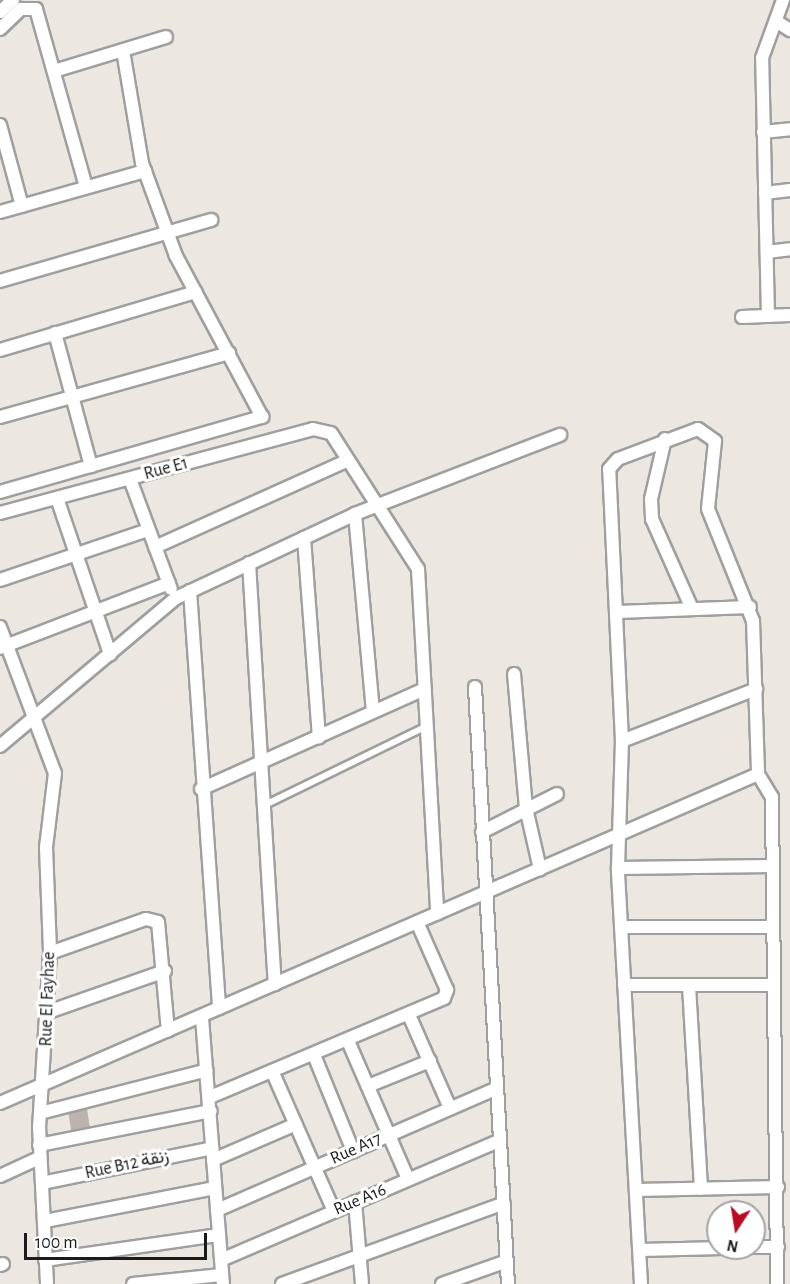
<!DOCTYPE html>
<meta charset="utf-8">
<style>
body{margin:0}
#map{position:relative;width:790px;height:1284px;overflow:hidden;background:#ece7e1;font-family:"Alegreya Sans",Vazirmatn,sans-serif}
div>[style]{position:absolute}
.building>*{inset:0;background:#bcb2ae;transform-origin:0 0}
.roads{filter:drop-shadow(2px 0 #9f9f9f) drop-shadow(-2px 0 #9f9f9f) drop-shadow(0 2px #9f9f9f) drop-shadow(0 -2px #9f9f9f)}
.service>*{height:6px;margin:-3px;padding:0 3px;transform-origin:3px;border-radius:3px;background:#fff}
.minor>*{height:12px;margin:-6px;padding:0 6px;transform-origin:6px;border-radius:6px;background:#fff}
span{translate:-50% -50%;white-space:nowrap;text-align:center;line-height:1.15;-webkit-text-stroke:6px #fff;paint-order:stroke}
.street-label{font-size:18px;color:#1b1b1b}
.north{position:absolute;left:706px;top:1200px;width:60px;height:60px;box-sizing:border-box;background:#fff;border:2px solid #a4a4a4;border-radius:50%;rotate:192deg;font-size:16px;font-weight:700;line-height:24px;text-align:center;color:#1b1b1b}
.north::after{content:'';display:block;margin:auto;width:21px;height:27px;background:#bb0b24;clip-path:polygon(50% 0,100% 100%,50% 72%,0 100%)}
.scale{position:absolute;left:24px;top:1233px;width:183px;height:27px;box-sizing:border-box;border:3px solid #1b1b1b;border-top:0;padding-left:8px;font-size:18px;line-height:21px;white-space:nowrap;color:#1b1b1b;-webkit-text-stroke:4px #fff;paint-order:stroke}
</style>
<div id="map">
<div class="building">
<div style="left:87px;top:1109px;width:24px;height:19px;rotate:81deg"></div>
</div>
<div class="roads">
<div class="service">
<div style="left:267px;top:804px;width:178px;rotate:-26deg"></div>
</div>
<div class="minor">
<div style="left:0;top:12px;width:18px;rotate:-43deg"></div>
<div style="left:776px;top:21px;width:17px;rotate:33deg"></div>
<div style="left:0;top:29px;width:29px;rotate:-44deg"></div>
<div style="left:21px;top:9px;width:15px"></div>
<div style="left:36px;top:9px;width:185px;rotate:74.3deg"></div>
<div style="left:54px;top:71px;width:117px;rotate:-16.9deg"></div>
<div style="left:0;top:125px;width:84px;rotate:74.8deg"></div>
<div style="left:763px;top:132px;width:27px;rotate:-6deg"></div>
<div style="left:765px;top:193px;width:25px;rotate:-7deg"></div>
<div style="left:0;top:212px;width:151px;rotate:-15.8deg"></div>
<div style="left:767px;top:252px;width:23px;rotate:-7deg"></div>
<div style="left:0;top:281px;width:220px;rotate:-16.1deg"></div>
<div style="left:768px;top:316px;width:258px;rotate:-91.3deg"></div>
<div style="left:762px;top:58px;width:62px;rotate:-70.1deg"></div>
<div style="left:742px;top:317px;width:48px;rotate:-2.4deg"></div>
<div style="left:55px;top:333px;width:138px;rotate:74.9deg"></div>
<div style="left:0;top:350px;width:204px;rotate:-16.5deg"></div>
<div style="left:0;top:417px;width:238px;rotate:-15.6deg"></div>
<div style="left:665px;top:439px;width:62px;rotate:103.1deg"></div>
<div style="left:651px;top:499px;width:20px;rotate:87deg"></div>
<div style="left:652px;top:519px;width:98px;rotate:66deg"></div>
<div style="left:130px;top:479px;width:117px;rotate:69.6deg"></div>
<div style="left:0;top:492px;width:273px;rotate:-16deg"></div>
<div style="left:262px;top:417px;width:183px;rotate:-118.1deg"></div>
<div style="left:176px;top:256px;width:99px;rotate:-110.1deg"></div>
<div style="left:142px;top:163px;width:114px;rotate:-99.6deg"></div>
<div style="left:58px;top:501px;width:162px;rotate:71.2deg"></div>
<div style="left:0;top:513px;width:324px;rotate:-15deg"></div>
<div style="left:313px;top:429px;width:18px;rotate:13deg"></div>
<div style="left:331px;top:433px;width:161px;rotate:57.4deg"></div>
<div style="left:418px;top:569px;width:345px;rotate:86.8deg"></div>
<div style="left:355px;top:514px;width:198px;rotate:84.8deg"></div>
<div style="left:304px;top:538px;width:200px;rotate:85.7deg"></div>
<div style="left:155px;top:547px;width:209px;rotate:-24.2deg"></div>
<div style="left:249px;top:563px;width:422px;rotate:86.5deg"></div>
<div style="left:0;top:580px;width:156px;rotate:-18.7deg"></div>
<div style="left:190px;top:591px;width:418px;rotate:86deg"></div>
<div style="left:617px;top:612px;width:133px;rotate:-2.2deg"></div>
<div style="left:0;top:627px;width:156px;rotate:69.4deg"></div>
<div style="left:55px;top:773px;width:75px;rotate:96.9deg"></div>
<div style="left:46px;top:847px;width:106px;rotate:87.8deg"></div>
<div style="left:50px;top:953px;width:173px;rotate:93.6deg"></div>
<div style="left:39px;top:1126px;width:158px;rotate:87.1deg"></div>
<div style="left:0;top:648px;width:181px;rotate:-21deg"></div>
<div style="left:514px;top:674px;width:135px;rotate:84.9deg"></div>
<div style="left:526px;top:808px;width:63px;rotate:77.1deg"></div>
<div style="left:475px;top:687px;width:598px;rotate:86.84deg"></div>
<div style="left:622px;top:741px;width:144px;rotate:-21.2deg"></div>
<div style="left:0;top:746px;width:230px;rotate:-40.1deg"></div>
<div style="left:176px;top:598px;width:198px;rotate:-25.1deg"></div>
<div style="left:355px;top:514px;width:220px;rotate:-21.1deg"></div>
<div style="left:201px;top:789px;width:245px;rotate:-24.1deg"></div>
<div style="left:482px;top:832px;width:84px;rotate:-26.9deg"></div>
<div style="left:618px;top:868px;width:154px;rotate:-0.7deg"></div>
<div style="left:621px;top:927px;width:152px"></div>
<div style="left:50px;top:953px;width:102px;rotate:-19.5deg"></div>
<div style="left:146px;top:919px;width:12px;rotate:14deg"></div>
<div style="left:158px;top:922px;width:109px;rotate:84.8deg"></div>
<div style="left:624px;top:985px;width:150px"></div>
<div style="left:689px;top:986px;width:203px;rotate:86.6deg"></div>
<div style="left:48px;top:1012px;width:124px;rotate:-19.3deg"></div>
<div style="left:409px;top:1015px;width:102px;rotate:66.2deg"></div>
<div style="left:202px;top:1018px;width:267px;rotate:85.5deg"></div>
<div style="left:348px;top:1041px;width:150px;rotate:66.5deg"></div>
<div style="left:314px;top:1055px;width:104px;rotate:67.9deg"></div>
<div style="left:273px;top:1073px;width:151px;rotate:66.2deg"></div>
<div style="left:368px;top:1086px;width:67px;rotate:-22deg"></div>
<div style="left:210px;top:1097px;width:254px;rotate:-22.9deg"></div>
<div style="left:444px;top:998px;width:9px;rotate:-69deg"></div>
<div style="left:447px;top:990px;width:74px;rotate:-113.8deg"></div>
<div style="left:0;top:1103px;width:826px;rotate:-23.46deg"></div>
<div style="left:40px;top:1113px;width:172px;rotate:-14.4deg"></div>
<div style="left:39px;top:1145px;width:175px;rotate:-11.2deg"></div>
<div style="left:213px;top:1160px;width:90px;rotate:-23.4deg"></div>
<div style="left:0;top:1176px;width:43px;rotate:-24.8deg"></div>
<div style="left:42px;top:1183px;width:174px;rotate:-11.6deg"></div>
<div style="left:636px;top:1190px;width:142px;rotate:-1.2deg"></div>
<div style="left:355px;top:1202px;width:82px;rotate:85.1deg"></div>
<div style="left:217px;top:1210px;width:303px;rotate:-23.5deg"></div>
<div style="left:45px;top:1221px;width:173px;rotate:-11deg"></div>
<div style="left:754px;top:1247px;width:24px"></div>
<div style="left:640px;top:1250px;width:82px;rotate:-1.4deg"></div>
<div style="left:45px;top:1260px;width:176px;rotate:-8.2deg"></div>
<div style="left:221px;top:1260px;width:302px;rotate:-23.2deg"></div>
<div style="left:0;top:1265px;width:3px;rotate:-18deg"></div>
<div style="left:133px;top:1284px;width:89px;rotate:-5.8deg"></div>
<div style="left:282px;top:1284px;width:236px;rotate:-20deg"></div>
<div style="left:442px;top:1284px;width:69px;rotate:-19.5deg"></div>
<div style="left:641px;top:1284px;width:417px;rotate:-93.2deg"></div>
<div style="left:618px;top:868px;width:127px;rotate:-88.2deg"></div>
<div style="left:622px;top:741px;width:272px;rotate:-92.7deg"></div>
<div style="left:609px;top:469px;width:13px;rotate:-48deg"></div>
<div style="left:618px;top:459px;width:85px;rotate:-20.6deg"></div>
<div style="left:698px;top:429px;width:21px;rotate:35deg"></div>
<div style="left:715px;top:441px;width:68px;rotate:95.9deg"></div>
<div style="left:708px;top:509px;width:121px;rotate:68.1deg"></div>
<div style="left:753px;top:621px;width:153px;rotate:88.1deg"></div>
<div style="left:758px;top:774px;width:27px;rotate:59deg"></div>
<div style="left:772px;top:797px;width:487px;rotate:89.4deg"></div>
</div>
</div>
<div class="street-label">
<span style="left:166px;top:469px;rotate:-15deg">Rue E1</span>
<span style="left:48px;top:999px;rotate:-88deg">Rue El Fayhae</span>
<span style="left:356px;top:1149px;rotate:-24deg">Rue A17</span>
<span style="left:127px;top:1165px;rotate:-12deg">Rue B12 زنقة</span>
<span style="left:360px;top:1200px;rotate:-23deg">Rue A16</span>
</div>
<div class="north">N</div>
<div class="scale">100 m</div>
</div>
